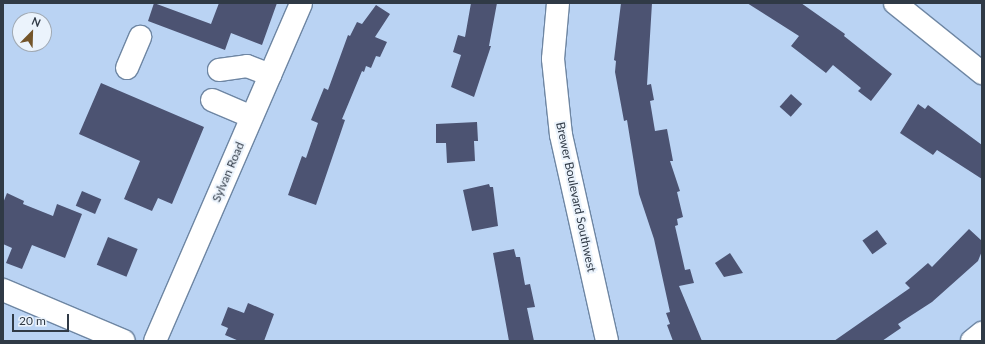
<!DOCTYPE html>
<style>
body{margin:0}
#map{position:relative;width:985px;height:344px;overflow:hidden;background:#bad3f3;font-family:Lato,sans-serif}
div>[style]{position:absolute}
.building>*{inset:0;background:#4c5372;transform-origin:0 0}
.roads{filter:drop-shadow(1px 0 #6e86a3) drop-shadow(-1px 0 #6e86a3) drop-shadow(0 1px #6e86a3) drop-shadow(0 -1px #6e86a3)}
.minor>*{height:22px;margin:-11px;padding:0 11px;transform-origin:11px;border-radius:11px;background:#fff}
.major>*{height:22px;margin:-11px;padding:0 11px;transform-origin:11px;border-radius:11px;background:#fff}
span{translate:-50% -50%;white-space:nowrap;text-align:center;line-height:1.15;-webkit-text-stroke:4px #ebf3fc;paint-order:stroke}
.street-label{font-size:12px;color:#303a46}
.frame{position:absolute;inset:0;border:4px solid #303a46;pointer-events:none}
.north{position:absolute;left:12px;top:12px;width:40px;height:40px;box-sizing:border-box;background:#ebf3fc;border:1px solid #a0a9b3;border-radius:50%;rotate:23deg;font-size:11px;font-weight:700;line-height:16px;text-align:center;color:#303a46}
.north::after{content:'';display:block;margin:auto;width:14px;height:18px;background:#74552a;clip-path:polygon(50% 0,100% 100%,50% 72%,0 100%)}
.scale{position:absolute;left:12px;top:314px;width:57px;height:18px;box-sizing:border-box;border:2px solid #303a46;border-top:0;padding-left:5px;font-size:12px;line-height:14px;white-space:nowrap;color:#303a46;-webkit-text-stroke:3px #ebf3fc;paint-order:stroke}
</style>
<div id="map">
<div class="building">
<div style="clip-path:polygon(154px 3px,211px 24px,219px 3px,277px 3px,262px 45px,231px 33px,225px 50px,148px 21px)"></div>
<div style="clip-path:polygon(471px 3px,497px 3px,489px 46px,491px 46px,474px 97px,451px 87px,461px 55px,453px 52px,458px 35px,465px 37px)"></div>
<div style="clip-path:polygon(621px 3px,652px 3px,647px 85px,651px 84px,654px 100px,650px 101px,655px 131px,667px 129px,673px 161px,670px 161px,680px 191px,677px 192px,683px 217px,677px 219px,678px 225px,675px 226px,685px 270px,690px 269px,694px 283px,679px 286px,702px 341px,673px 341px,667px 325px,670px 324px,666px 313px,670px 312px,654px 239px,639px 194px,627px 120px,624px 121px,615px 72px,616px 61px,614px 60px)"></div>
<div style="clip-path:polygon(747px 3px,801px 3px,845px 34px,844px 36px,892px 74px,871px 101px,858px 91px,861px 88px,833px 65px,826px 73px,791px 46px,799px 36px)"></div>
<div style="clip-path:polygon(376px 5px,390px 14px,375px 37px,387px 42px,380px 57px,376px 56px,371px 68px,366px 66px,364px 72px,362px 71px,342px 119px,345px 120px,316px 205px,288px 195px,302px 156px,306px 158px,318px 123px,311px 120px,324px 88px,328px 90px,348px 35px,350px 36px,357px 22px,362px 24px)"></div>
<div style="clip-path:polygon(101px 83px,204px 127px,172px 204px,158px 198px,152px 211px,124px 199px,140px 161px,79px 134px)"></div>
<div style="left:791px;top:94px;width:15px;height:17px;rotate:42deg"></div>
<div style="clip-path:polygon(918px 104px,925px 109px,928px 105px,982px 145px,982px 179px,937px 150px,933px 155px,900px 133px)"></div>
<div style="clip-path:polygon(477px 122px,478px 141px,474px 141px,475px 161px,447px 163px,446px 143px,436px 143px,436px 124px)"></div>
<div style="clip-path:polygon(489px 184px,490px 187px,493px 187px,498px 226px,472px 231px,463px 190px)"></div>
<div style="left:82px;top:191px;width:21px;height:16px;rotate:23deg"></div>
<div style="clip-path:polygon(7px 193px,24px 201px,23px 204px,53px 216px,57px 204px,82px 214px,65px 258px,32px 245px,22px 269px,6px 263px,12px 248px,3px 244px,3px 203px)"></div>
<div style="clip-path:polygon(969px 229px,982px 241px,982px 251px,978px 261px,932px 302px,898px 324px,901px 328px,882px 341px,834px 341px,910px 288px,905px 283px,928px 263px,932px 267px)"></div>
<div style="left:877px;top:230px;width:17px;height:18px;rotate:54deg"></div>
<div style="left:108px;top:237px;width:32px;height:30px;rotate:22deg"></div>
<div style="clip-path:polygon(514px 249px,516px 257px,520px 257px,525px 285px,530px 284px,535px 307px,527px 308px,534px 341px,509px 341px,493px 253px)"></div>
<div style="clip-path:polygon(730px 253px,743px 273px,724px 277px,715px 263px)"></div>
<div style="clip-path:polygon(248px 303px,274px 314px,264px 341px,239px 341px,225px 335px,228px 328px,221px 325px,228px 307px,244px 313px)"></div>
</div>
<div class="roads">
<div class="minor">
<div style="left:558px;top:3px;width:56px;rotate:95.1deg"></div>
<div style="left:553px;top:59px;width:76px;rotate:84deg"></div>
<div style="left:561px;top:135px;width:211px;rotate:77.4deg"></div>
<div style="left:895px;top:3px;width:112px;rotate:38.8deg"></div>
<div style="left:127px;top:68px;width:34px;rotate:-67deg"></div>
<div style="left:219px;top:70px;width:28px;rotate:-8deg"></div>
<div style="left:247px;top:66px;width:25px;rotate:21deg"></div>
<div style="left:212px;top:100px;width:43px;rotate:23deg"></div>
<div style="left:3px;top:290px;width:131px;rotate:22.9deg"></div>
<div style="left:972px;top:341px;width:13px;rotate:-39deg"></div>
</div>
<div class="major">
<div style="left:155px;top:341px;width:368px;rotate:-66.6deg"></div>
</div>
</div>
<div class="street-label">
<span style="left:228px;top:172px;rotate:-67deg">Sylvan Road</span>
<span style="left:576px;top:197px;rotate:78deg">Brewer Boulevard Southwest</span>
</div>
<div class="frame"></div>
<div class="north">N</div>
<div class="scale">20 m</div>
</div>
